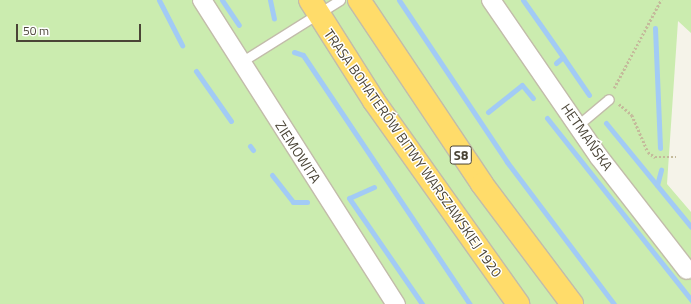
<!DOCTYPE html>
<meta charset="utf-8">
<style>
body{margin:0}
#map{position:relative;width:691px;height:304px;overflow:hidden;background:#f5f3e9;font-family:"Titillium Web",sans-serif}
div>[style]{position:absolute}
.green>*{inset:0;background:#cbecaf}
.stream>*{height:5px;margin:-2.5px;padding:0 2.5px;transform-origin:2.5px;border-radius:2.5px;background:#a2cbf5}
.path>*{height:2.5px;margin-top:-1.25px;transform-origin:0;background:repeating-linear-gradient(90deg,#c4ba9b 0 2px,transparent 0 4px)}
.roads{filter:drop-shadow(1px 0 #c2bcaa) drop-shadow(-1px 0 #c2bcaa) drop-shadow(0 1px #c2bcaa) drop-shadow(0 -1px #c2bcaa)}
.lane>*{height:9px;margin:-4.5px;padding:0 4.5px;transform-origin:4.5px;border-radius:4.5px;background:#fff}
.street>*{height:18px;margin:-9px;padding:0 9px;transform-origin:9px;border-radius:9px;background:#fff}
.highway>*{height:22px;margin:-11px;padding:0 11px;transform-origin:11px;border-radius:11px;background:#ffdc6a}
span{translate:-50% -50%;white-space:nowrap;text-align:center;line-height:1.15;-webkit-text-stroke:3px #fff;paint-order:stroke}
.shield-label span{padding:1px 3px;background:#fff;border:1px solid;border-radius:3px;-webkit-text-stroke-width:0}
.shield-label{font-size:13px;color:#4a4436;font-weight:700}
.street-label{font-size:14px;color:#4a4436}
.scale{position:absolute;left:16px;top:24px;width:125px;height:18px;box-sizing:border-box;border:2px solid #4a4436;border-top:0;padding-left:5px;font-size:12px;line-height:14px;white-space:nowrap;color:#4a4436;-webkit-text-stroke:3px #fff;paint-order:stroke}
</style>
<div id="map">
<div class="green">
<div style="clip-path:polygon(0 0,691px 0,691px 33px,678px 21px,667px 184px,691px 212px,691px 304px,0 304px)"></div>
</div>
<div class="stream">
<div style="left:159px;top:0;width:51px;rotate:62.9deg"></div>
<div style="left:222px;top:0;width:30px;rotate:56deg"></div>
<div style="left:270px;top:0;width:19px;rotate:78deg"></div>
<div style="left:399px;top:0;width:195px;rotate:56.3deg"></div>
<div style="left:507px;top:162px;width:178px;rotate:53deg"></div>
<div style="left:523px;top:0;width:70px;rotate:54.9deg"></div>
<div style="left:655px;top:28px;width:120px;rotate:87.6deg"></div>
<div style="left:294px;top:52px;width:9px;rotate:18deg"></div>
<div style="left:303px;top:55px;width:300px;rotate:56.2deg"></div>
<div style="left:556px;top:63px;width:9px;rotate:-41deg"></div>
<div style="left:563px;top:57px;width:46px;rotate:55.6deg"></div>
<div style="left:196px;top:71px;width:61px;rotate:55deg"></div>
<div style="left:488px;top:112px;width:43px;rotate:-38.5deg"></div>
<div style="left:522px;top:85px;width:17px;rotate:50deg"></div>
<div style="left:547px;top:118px;width:232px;rotate:51.6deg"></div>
<div style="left:606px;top:123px;width:134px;rotate:50.7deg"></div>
<div style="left:250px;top:146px;width:5px;rotate:53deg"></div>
<div style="left:272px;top:175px;width:34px;rotate:52deg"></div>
<div style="left:293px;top:202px;width:14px"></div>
<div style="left:657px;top:185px;width:16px;rotate:-75deg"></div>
<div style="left:374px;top:187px;width:27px;rotate:156deg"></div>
<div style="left:349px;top:198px;width:129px;rotate:55.4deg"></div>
</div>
<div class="path">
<div style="left:614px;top:88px;width:100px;rotate:-61.9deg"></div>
<div style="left:619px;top:104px;width:17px;rotate:40deg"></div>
<div style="left:632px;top:115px;width:40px;rotate:66.6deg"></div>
<div style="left:648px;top:152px;width:9px;rotate:36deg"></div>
<div style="left:655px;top:157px;width:21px"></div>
</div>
<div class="roads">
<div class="lane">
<div style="left:241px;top:62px;width:117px;rotate:-32.1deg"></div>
<div style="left:578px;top:125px;width:40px;rotate:-40deg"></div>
</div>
<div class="street">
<div style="left:202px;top:0;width:361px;rotate:57.5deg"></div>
<div style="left:491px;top:0;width:191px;rotate:55.5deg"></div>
<div style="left:599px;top:157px;width:143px;rotate:52.1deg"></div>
</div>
<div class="highway">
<div style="left:310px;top:0;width:120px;rotate:57.6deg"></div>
<div style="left:374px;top:101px;width:249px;rotate:54.6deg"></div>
<div style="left:359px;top:0;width:221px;rotate:56.2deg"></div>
<div style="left:482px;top:184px;width:150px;rotate:53.1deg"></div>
</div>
</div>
<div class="shield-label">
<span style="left:461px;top:155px">S8</span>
</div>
<div class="street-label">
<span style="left:587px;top:137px;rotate:55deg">HETMAŃSKA</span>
<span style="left:298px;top:152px;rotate:57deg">ZIEMOWITA</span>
<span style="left:413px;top:153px;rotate:55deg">TRASA BOHATERÓW BITWY WARSZAWSKIEJ 1920</span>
</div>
<div class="scale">50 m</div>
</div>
